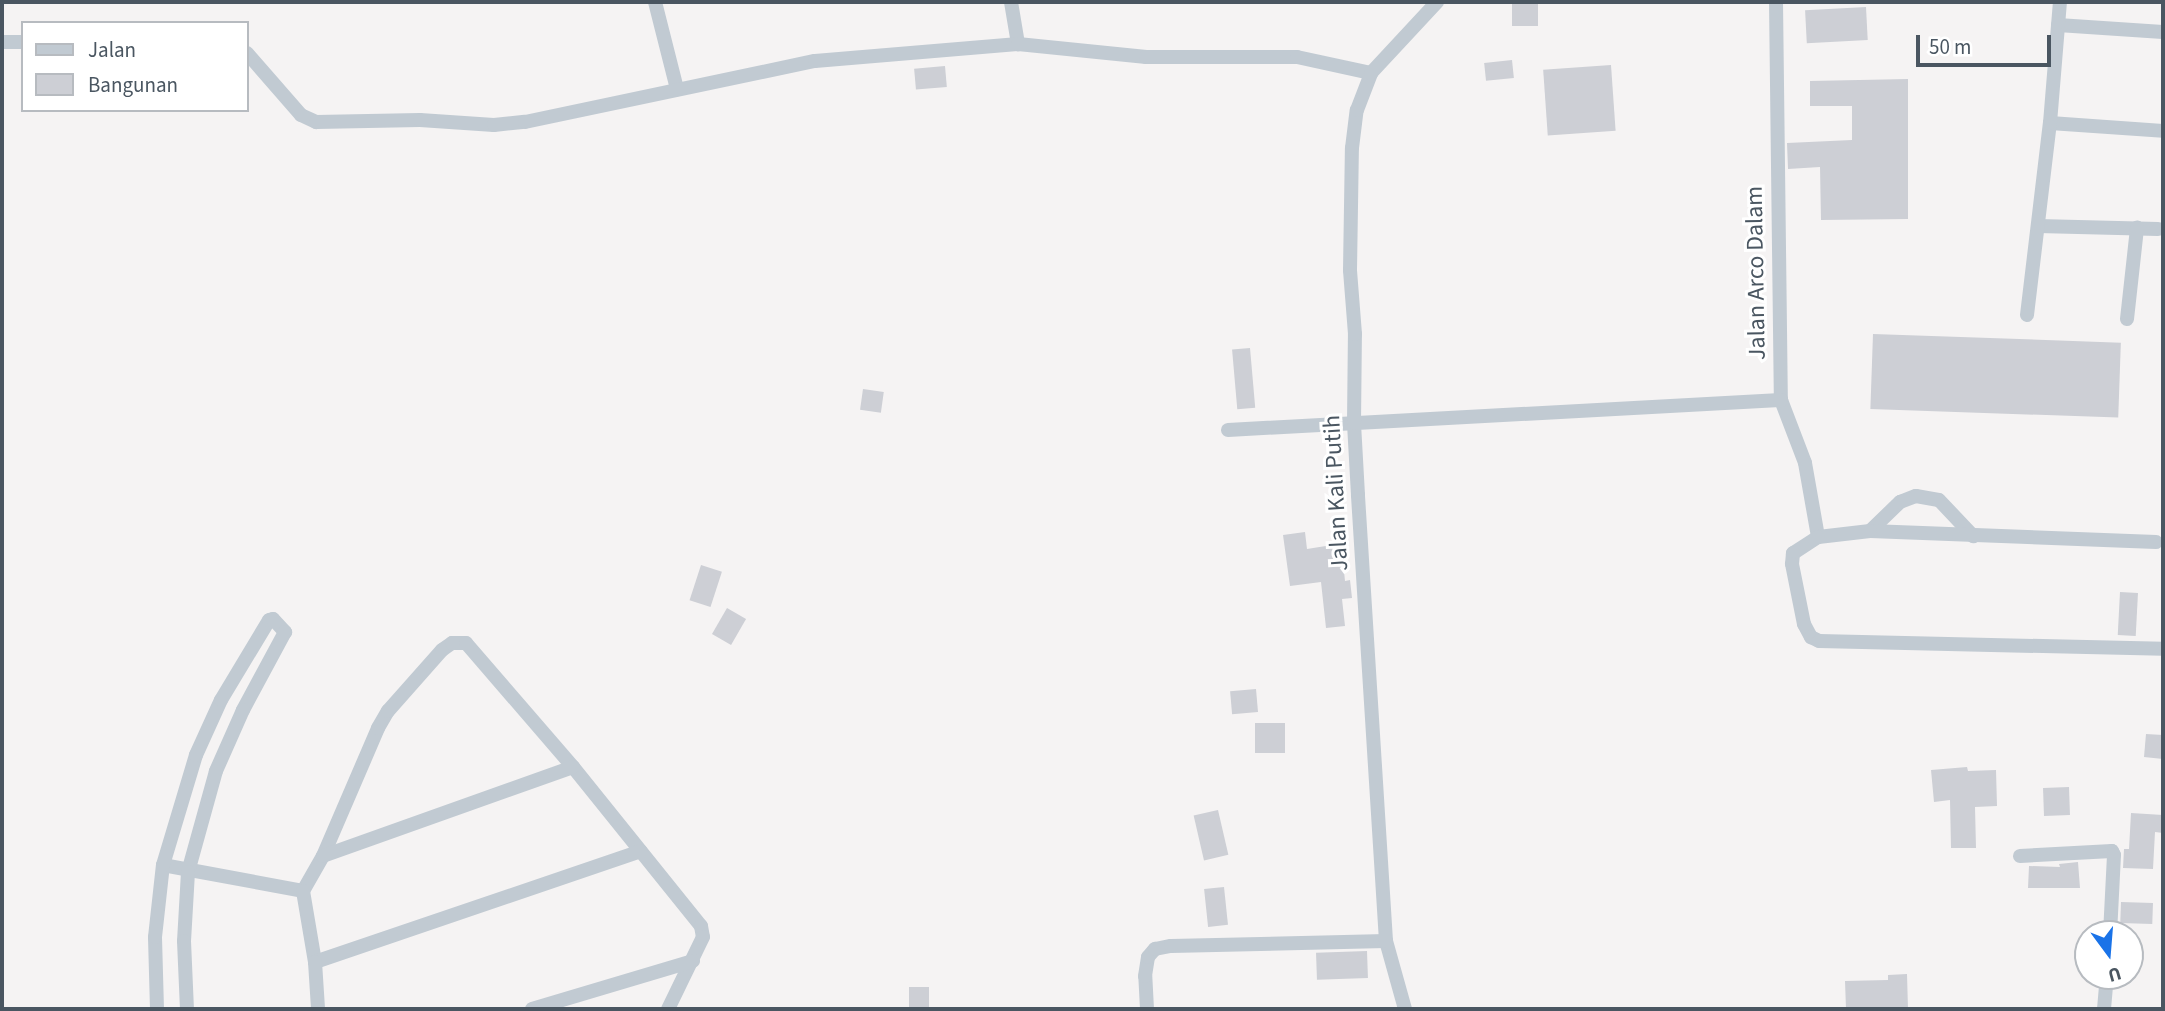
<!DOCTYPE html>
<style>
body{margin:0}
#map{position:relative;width:2165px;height:1011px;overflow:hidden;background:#f5f3f3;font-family:"Source Sans 3",sans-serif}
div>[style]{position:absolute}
.building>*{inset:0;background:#cdcfd5;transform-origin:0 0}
.street>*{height:14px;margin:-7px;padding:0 7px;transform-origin:7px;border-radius:7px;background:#c1cad2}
span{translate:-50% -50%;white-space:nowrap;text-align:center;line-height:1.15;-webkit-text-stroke:6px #fff;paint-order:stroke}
.street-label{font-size:24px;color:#4a5661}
.frame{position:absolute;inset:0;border:4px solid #4a5661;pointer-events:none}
.legend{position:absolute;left:21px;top:21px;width:228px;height:91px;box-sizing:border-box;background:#fff;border:2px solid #b7bbc0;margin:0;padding:9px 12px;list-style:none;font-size:21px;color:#4a5661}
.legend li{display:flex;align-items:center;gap:14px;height:35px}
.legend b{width:35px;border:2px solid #b7bbc0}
.north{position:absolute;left:2074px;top:920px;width:70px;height:70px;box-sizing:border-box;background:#fff;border:2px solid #b7bbc0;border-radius:50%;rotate:164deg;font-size:19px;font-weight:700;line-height:28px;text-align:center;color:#4a5661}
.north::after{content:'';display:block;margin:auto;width:24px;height:32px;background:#1a73e8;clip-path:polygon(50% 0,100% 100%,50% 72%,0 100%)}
.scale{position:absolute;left:1916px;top:35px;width:135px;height:32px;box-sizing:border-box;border:4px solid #4a5661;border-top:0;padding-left:9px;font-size:21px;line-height:24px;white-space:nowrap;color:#4a5661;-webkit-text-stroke:5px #fff;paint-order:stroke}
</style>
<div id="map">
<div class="building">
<div style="left:1512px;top:2px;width:26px;height:24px"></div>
<div style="left:1866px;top:7px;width:33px;height:61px;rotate:87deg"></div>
<div style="left:1512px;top:60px;width:18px;height:28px;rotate:84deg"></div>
<div style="left:1611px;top:65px;width:66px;height:68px;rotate:86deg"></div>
<div style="left:945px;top:66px;width:21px;height:31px;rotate:85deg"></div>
<div style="clip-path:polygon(1908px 79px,1908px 219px,1821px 220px,1820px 167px,1788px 169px,1787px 143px,1852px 140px,1852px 106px,1810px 106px,1810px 81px)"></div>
<div style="left:1873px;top:334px;width:248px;height:75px;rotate:2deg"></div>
<div style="left:1250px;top:348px;width:60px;height:18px;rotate:85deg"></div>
<div style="left:863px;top:389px;width:21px;height:21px;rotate:8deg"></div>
<div style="clip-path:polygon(1305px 532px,1307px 549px,1332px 545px,1333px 552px,1342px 552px,1345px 581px,1350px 580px,1352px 598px,1342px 599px,1345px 626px,1326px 628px,1321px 582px,1290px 586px,1283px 535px)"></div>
<div style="left:701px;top:565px;width:22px;height:37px;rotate:18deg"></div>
<div style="left:2120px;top:592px;width:18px;height:43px;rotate:3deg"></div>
<div style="left:727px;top:608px;width:22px;height:30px;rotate:30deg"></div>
<div style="left:1256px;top:689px;width:23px;height:26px;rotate:85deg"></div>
<div style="left:1255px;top:723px;width:30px;height:30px"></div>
<div style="clip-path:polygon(2146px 734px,2163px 735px,2163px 759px,2144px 757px)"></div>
<div style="clip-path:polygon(1967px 767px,1968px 771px,1996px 770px,1997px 806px,1975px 807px,1976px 848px,1951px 848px,1950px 800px,1934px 802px,1931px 770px)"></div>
<div style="left:2069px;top:787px;width:28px;height:26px;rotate:88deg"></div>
<div style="left:1218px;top:810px;width:46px;height:25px;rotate:77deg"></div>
<div style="clip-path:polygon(2131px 813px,2163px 815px,2163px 833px,2155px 832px,2153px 869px,2123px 868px,2124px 849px,2129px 849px)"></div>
<div style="clip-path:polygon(2078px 862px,2080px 888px,2028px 888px,2029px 866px,2060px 867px,2059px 864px)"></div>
<div style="left:1224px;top:887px;width:38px;height:20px;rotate:84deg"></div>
<div style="left:2121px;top:902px;width:32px;height:21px;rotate:2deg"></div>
<div style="left:1367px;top:951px;width:27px;height:51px;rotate:88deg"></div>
<div style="clip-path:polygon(1907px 974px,1908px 1009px,1846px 1009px,1845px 981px,1888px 980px,1888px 975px)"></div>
<div style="left:909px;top:987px;width:20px;height:22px"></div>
</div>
<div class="street">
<div style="left:655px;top:2px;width:90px;rotate:75.8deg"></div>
<div style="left:1011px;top:2px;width:43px;rotate:80.5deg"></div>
<div style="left:1776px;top:2px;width:398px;rotate:89.3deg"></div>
<div style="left:1781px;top:400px;width:67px;rotate:69.1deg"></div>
<div style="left:1805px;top:463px;width:75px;rotate:80deg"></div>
<div style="left:2058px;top:25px;width:105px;rotate:3.8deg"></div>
<div style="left:2px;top:42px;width:21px"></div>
<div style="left:247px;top:53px;width:82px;rotate:48.9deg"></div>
<div style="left:301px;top:115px;width:17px;rotate:25deg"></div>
<div style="left:316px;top:122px;width:104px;rotate:-1.1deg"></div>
<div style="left:420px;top:120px;width:74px;rotate:3.9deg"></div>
<div style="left:494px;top:125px;width:31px;rotate:-6deg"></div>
<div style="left:525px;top:122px;width:296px;rotate:-11.9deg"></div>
<div style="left:815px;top:61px;width:204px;rotate:-4.8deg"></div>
<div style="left:1018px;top:44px;width:129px;rotate:5.8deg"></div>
<div style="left:1146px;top:57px;width:151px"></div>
<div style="left:1297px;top:57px;width:76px;rotate:12.2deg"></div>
<div style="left:2050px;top:123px;width:113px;rotate:4deg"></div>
<div style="left:2038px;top:226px;width:120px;rotate:1.4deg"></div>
<div style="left:2027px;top:315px;width:193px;rotate:-83.2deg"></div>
<div style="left:2050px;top:123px;width:121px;rotate:-85.3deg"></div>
<div style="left:2127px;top:319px;width:92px;rotate:-83.7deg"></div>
<div style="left:1228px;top:430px;width:554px;rotate:-3.11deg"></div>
<div style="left:1870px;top:531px;width:42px;rotate:-44deg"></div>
<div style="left:1900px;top:502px;width:17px;rotate:-21deg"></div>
<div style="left:1916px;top:496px;width:23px;rotate:10deg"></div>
<div style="left:1939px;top:500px;width:50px;rotate:46.6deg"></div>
<div style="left:2156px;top:542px;width:286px;rotate:-177.8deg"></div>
<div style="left:1870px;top:531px;width:52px;rotate:173.4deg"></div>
<div style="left:1818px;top:537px;width:30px;rotate:147deg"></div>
<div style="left:1793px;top:553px;width:11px;rotate:95deg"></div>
<div style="left:1792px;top:564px;width:61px;rotate:78.7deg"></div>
<div style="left:1804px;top:624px;width:15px;rotate:62deg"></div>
<div style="left:1811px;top:637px;width:9px;rotate:27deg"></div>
<div style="left:1819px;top:641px;width:344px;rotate:1.3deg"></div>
<div style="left:323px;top:856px;width:139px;rotate:-66.7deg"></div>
<div style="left:378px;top:728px;width:20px;rotate:-60deg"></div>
<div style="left:388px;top:711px;width:81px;rotate:-48.5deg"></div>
<div style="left:442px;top:650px;width:12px;rotate:-35deg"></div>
<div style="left:452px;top:643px;width:14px"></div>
<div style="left:466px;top:643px;width:164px;rotate:49.2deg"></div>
<div style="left:573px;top:767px;width:204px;rotate:51.2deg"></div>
<div style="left:701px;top:926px;width:11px;rotate:80deg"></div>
<div style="left:703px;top:937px;width:80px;rotate:115.9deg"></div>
<div style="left:2020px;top:856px;width:92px;rotate:-3.1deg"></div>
<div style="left:2112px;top:851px;width:4px;rotate:63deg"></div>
<div style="left:2114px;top:855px;width:79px;rotate:92.9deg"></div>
<div style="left:163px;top:865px;width:142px;rotate:10.5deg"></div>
<div style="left:303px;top:891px;width:40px;rotate:-60.3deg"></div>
<div style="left:323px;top:856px;width:265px;rotate:-19.6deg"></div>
<div style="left:303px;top:891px;width:72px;rotate:80.4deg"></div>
<div style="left:315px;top:962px;width:344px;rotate:-18.8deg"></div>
<div style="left:315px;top:962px;width:47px;rotate:86.3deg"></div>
<div style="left:157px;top:1009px;width:72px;rotate:-91.6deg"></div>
<div style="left:155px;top:937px;width:72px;rotate:-83.7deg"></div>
<div style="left:163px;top:865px;width:115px;rotate:-73.3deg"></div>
<div style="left:196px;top:755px;width:60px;rotate:-65.6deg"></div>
<div style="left:221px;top:700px;width:93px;rotate:-59deg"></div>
<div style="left:269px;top:620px;width:4px;rotate:-14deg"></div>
<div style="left:273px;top:619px;width:18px;rotate:47deg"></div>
<div style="left:285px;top:632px;width:89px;rotate:118.3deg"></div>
<div style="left:243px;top:710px;width:67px;rotate:113.9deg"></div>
<div style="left:216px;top:771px;width:105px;rotate:105.5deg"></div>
<div style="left:188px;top:872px;width:69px;rotate:93.3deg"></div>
<div style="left:184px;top:941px;width:68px;rotate:87.5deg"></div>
<div style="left:532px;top:1009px;width:168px;rotate:-16.6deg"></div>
<div style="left:1147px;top:1009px;width:33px;rotate:-93deg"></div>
<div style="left:1145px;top:976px;width:19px;rotate:-81deg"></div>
<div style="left:1148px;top:957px;width:11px;rotate:-49deg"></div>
<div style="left:1155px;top:949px;width:16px;rotate:-11deg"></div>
<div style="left:1171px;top:946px;width:215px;rotate:-1.3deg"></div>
<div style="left:1405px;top:1009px;width:71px;rotate:-105.6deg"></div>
<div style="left:1386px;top:941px;width:447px;rotate:-93.6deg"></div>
<div style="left:1358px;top:495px;width:72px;rotate:-93.2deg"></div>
<div style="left:1354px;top:423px;width:89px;rotate:-89.4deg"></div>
<div style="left:1355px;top:334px;width:64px;rotate:-94.5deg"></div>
<div style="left:1350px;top:270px;width:122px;rotate:-89.1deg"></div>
<div style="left:1352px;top:148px;width:38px;rotate:-83deg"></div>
<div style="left:1357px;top:110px;width:40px;rotate:-69deg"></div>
<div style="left:1371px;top:73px;width:97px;rotate:-47.1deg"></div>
<div style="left:2104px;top:1009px;width:33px;rotate:-85deg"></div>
</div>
<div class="street-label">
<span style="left:1756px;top:273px;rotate:-91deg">Jalan Arco Dalam</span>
<span style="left:1336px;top:493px;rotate:-93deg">Jalan Kali Putih</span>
</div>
<div class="frame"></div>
<ul class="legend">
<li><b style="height:9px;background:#c1cad2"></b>Jalan</li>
<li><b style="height:19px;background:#cdcfd5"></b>Bangunan</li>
</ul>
<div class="north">U</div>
<div class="scale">50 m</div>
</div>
